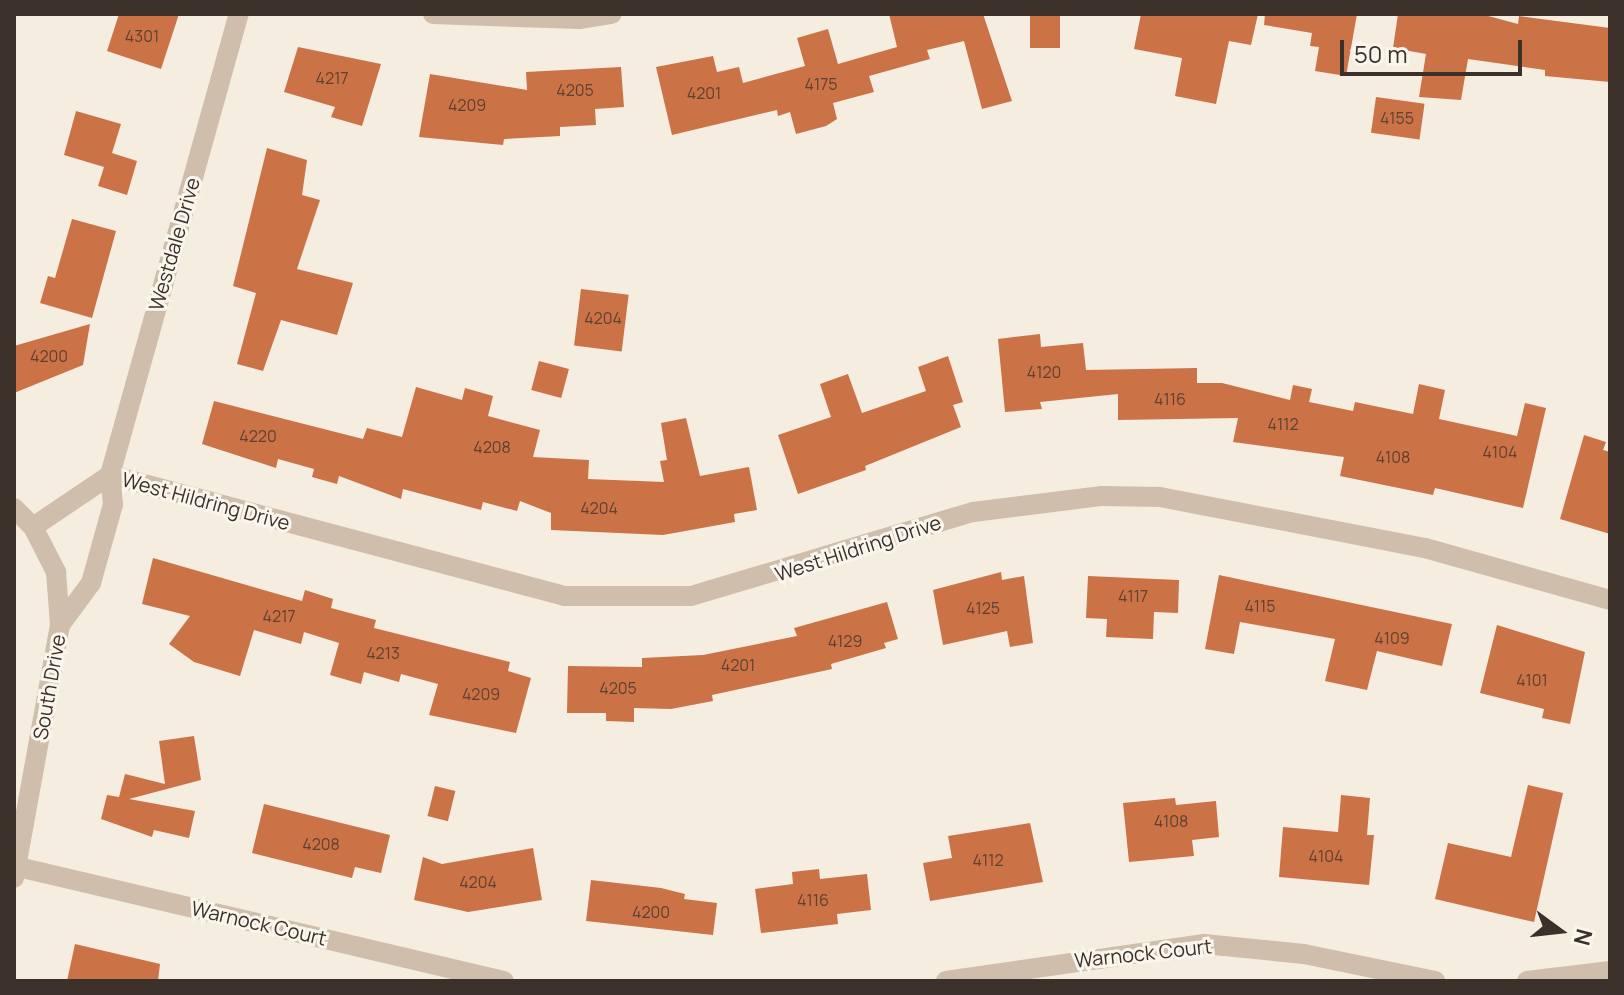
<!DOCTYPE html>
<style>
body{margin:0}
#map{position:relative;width:1624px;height:995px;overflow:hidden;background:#f5ede0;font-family:Manrope,sans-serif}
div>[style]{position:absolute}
.building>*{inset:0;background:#cc7247;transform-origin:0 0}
.minor>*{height:20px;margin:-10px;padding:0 10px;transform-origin:10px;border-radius:10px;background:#cebeab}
.tertiary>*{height:20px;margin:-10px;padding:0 10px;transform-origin:10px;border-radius:10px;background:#cebeab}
span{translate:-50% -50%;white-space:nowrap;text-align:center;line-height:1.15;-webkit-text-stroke:6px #fbf6ed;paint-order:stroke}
.number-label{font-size:16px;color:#5f4131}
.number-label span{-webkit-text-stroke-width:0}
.street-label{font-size:20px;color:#3b312a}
.frame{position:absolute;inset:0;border:16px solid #3b312a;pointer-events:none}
.north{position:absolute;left:1520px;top:891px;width:80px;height:80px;-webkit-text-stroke:6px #fbf6ed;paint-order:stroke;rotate:105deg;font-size:22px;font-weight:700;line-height:32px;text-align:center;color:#3b312a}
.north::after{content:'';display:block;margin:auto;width:28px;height:36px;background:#3b312a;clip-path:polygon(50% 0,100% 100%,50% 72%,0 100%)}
.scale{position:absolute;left:1340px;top:40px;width:182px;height:36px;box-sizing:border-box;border:4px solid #3b312a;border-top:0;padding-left:10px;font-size:24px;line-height:28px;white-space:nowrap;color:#3b312a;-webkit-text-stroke:6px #fbf6ed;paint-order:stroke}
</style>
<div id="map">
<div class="building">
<div style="clip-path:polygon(119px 14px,179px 14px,161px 69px,107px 51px)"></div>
<div style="clip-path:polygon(889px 14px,983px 14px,1012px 101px,982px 109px,964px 41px,927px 50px,930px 59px,869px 76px,874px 92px,833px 103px,837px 119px,826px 126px,796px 134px,790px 112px,778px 116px,777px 110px,672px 135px,656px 67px,713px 56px,717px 72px,739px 67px,743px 83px,805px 66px,797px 38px,828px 29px,838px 64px,897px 47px)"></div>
<div style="left:1030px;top:14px;width:30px;height:34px"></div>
<div style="clip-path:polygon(1141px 14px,1258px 14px,1251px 45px,1229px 41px,1216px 104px,1175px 96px,1182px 58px,1134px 49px)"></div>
<div style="clip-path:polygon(1265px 14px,1357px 14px,1346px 76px,1315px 71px,1319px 47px,1310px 46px,1312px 33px,1264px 25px)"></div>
<div style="clip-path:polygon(1398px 14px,1481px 14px,1518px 24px,1519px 16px,1610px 28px,1610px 82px,1545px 76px,1545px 70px,1468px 59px,1461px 100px,1419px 97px,1426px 54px,1393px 48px)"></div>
<div style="clip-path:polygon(298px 47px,381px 64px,362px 126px,331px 117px,335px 107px,284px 92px)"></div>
<div style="clip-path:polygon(621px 67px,624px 107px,595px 109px,596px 125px,560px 127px,560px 136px,504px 139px,503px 145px,419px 137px,430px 74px,527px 90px,526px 72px)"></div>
<div style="left:1376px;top:97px;width:49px;height:36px;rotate:8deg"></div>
<div style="clip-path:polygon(76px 111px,121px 124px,112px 153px,137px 161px,127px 195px,98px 186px,104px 167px,64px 155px)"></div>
<div style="clip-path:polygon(267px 148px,307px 160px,302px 195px,320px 200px,297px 269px,353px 283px,337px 335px,281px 320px,263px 371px,237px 364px,256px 293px,233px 286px)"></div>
<div style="clip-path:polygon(72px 219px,116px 231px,92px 318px,40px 303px,48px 276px,55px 278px)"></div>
<div style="left:581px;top:289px;width:48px;height:57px;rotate:7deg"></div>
<div style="clip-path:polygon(90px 324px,83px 365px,14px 393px,14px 346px)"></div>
<div style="clip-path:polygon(1040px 334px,1041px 347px,1083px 343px,1086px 370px,1197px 368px,1197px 383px,1222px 383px,1290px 400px,1293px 385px,1312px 389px,1309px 402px,1353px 411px,1355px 402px,1413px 414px,1419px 384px,1445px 390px,1439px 419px,1517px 436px,1525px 403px,1546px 408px,1523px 508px,1435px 488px,1433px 495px,1340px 476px,1344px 457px,1233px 442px,1238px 418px,1118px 420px,1118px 394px,1040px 402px,1042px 409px,1005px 412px,998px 339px)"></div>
<div style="clip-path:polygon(948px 356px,963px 402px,953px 405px,961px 427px,865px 466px,866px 470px,798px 494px,778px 435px,831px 417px,820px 384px,848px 374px,862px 413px,926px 391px,918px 367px)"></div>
<div style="left:539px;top:361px;width:31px;height:30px;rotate:15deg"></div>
<div style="clip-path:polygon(416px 387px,462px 400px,465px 388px,493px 396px,488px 416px,540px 430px,533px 457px,589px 460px,588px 479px,664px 482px,660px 461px,667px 460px,661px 423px,686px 418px,700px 476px,749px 467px,757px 510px,734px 514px,735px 522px,663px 535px,551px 530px,551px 513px,520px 501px,517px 511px,483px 502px,481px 510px,403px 489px,401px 499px,339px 476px,337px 484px,312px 477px,314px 469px,278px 459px,276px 468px,202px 444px,214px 401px,363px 439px,367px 428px,402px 437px)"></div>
<div style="clip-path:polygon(1584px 435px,1606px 442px,1603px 450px,1610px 452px,1610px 534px,1560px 519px)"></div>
<div style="clip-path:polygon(153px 558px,302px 601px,305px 590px,333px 599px,331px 608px,376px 620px,374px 628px,510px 662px,508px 671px,531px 678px,516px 733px,429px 715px,438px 684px,401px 674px,399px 682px,364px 672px,361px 684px,330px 675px,339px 643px,304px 632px,301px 644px,254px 630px,240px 676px,194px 662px,169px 644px,190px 616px,142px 604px)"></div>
<div style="clip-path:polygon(1001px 572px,1002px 580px,1024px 576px,1033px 643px,1010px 647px,1007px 631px,943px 645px,933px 590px)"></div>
<div style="clip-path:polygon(1219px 575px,1452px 624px,1442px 666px,1377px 651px,1367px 690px,1325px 681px,1335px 639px,1240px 622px,1234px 654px,1205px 649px)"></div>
<div style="clip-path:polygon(1088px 576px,1179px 580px,1178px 613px,1154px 612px,1153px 639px,1106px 637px,1107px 619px,1086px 618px)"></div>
<div style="clip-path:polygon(887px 602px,898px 639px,884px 643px,886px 648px,831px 664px,832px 669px,712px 695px,713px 701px,671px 709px,634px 708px,634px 722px,606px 721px,606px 713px,567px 713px,568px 666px,642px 667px,642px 658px,703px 655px,797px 636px,794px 628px)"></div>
<div style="clip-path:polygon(1497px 625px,1585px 652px,1570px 724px,1542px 718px,1544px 709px,1480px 693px)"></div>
<div style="clip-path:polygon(194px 736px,201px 780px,129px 799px,195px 811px,189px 838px,154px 830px,152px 837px,101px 819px,107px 795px,119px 797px,125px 774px,165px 784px,159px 741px)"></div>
<div style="clip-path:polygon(1528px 785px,1563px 793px,1534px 922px,1435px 899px,1448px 843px,1511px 857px)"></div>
<div style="left:435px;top:786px;width:21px;height:31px;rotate:14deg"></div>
<div style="clip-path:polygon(1341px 795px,1370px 798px,1367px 835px,1374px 835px,1369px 885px,1279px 877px,1283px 827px,1338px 832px)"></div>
<div style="clip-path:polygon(1175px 798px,1176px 805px,1216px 801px,1219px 837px,1192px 840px,1194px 856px,1129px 862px,1123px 803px)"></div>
<div style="clip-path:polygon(264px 804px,390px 835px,381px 873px,355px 867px,352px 878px,252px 853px)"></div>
<div style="clip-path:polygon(1030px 823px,1043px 882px,930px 901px,923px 863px,952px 858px,948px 836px)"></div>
<div style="clip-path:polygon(533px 848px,542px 900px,468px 912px,414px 900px,423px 857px,442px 864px)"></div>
<div style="clip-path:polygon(819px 869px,820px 879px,867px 874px,871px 910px,837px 914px,838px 924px,761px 933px,755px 889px,793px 884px,792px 872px)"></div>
<div style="clip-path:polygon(591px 880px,661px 888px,685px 894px,684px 899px,717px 903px,713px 935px,586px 921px)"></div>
<div style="clip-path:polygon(75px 944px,160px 964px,158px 981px,67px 981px)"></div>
</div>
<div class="minor">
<div style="left:433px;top:14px;width:146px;rotate:2deg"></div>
<div style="left:579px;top:19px;width:33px;rotate:-9deg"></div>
<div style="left:110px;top:475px;width:470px;rotate:14.9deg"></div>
<div style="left:564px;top:596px;width:127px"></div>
<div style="left:691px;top:596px;width:294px;rotate:-16.6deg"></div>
<div style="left:973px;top:512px;width:130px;rotate:-7.1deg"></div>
<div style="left:1102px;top:496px;width:58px;rotate:1deg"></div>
<div style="left:1160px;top:497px;width:270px;rotate:10.9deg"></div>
<div style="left:1425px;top:548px;width:192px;rotate:15.7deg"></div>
<div style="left:14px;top:866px;width:503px;rotate:13.21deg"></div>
<div style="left:946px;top:981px;width:261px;rotate:-8.2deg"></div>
<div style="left:1204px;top:944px;width:100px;rotate:5.7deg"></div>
<div style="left:1304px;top:954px;width:134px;rotate:11.6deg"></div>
<div style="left:1527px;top:981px;width:84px;rotate:-6.9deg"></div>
</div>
<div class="tertiary">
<div style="left:14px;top:508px;width:27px;rotate:45deg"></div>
<div style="left:33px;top:527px;width:51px;rotate:62.9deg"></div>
<div style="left:56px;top:572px;width:53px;rotate:85.7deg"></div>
<div style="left:60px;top:625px;width:257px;rotate:100.3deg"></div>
<div style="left:33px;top:527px;width:93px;rotate:-34deg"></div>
<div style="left:110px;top:475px;width:479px;rotate:-74.4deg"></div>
<div style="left:60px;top:625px;width:52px;rotate:-53.6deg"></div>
<div style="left:91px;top:583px;width:82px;rotate:-74.4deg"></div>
<div style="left:113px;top:504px;width:29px;rotate:-96deg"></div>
</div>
<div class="number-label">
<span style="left:142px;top:36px">4301</span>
<span style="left:332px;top:78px">4217</span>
<span style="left:821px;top:84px">4175</span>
<span style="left:575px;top:90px">4205</span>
<span style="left:704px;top:93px">4201</span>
<span style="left:467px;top:105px">4209</span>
<span style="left:1397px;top:118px">4155</span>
<span style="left:603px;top:318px">4204</span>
<span style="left:49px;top:356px">4200</span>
<span style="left:1044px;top:372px">4120</span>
<span style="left:1170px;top:399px">4116</span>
<span style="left:1283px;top:424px">4112</span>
<span style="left:258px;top:436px">4220</span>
<span style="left:492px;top:447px">4208</span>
<span style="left:1500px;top:452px">4104</span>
<span style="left:1393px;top:457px">4108</span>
<span style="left:599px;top:508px">4204</span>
<span style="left:1133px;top:596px">4117</span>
<span style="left:1260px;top:606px">4115</span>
<span style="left:983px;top:608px">4125</span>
<span style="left:279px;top:616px">4217</span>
<span style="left:1392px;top:638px">4109</span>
<span style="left:845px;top:641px">4129</span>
<span style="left:383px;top:653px">4213</span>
<span style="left:738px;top:665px">4201</span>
<span style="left:1532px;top:680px">4101</span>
<span style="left:618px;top:688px">4205</span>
<span style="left:481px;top:694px">4209</span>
<span style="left:1171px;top:821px">4108</span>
<span style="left:321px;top:844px">4208</span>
<span style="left:1326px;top:856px">4104</span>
<span style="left:988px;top:860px">4112</span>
<span style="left:478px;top:882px">4204</span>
<span style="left:813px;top:900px">4116</span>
<span style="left:651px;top:912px">4200</span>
</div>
<div class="street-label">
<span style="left:174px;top:244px;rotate:-74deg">Westdale Drive</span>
<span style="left:206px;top:501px;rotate:15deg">West Hildring Drive</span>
<span style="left:858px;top:548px;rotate:-18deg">West Hildring Drive</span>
<span style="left:49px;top:687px;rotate:-80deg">South Drive</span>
<span style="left:259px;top:923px;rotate:13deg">Warnock Court</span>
<span style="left:1143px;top:953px;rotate:-6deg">Warnock Court</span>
</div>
<div class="frame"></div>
<div class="north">N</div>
<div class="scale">50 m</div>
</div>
